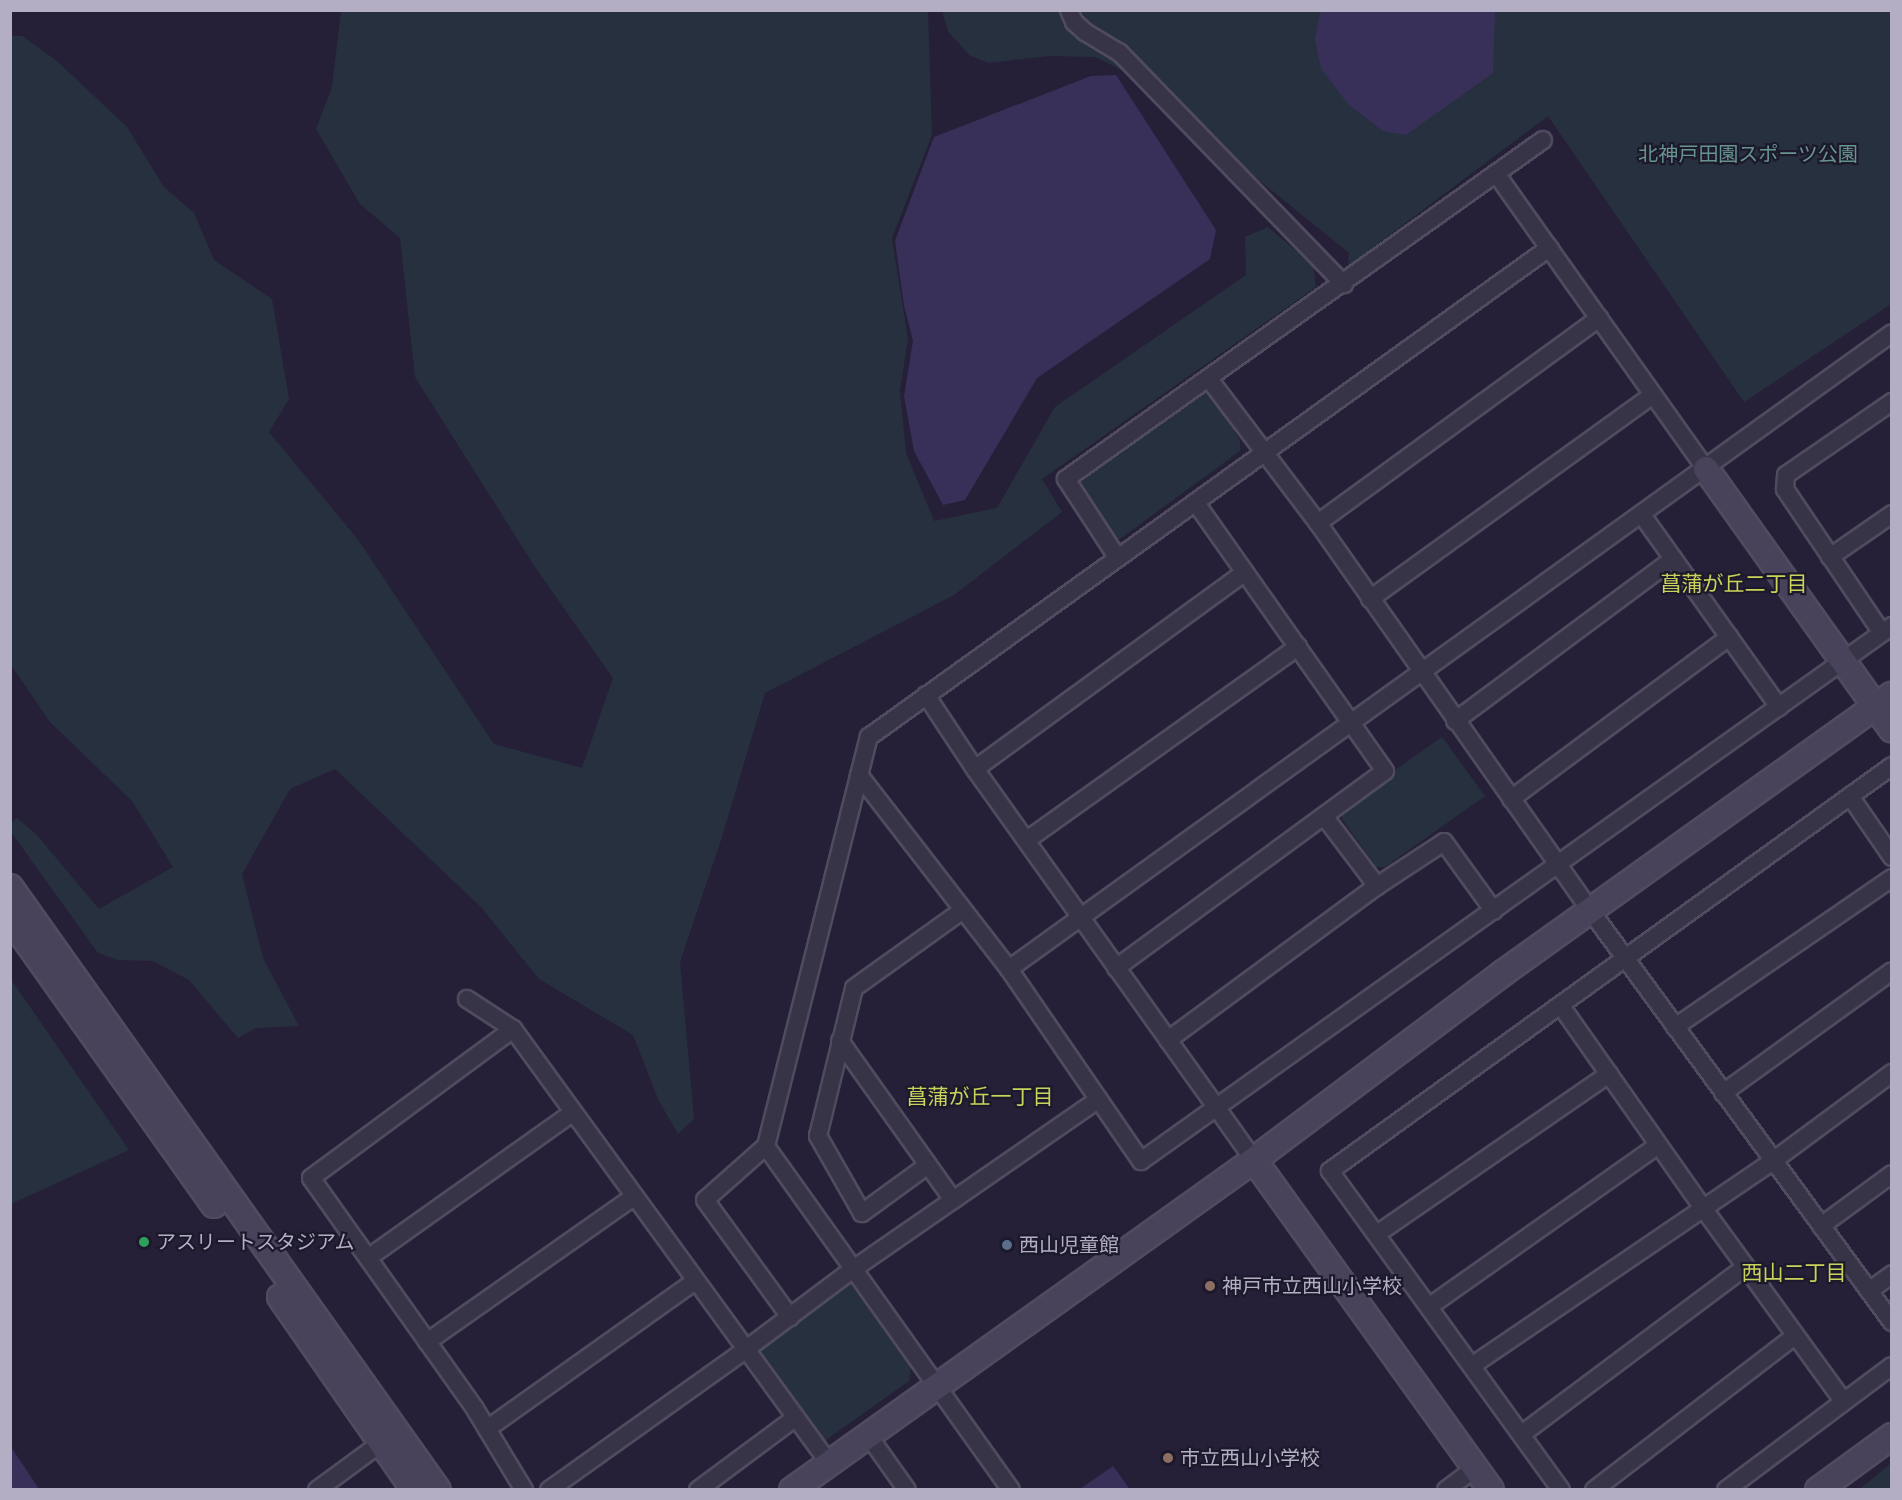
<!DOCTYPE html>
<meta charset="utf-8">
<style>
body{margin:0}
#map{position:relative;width:1902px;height:1500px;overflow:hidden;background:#252037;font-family:Rubik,"Noto Sans JP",sans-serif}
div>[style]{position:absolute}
.green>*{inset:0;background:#27303f}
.water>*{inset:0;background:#39305a}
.roads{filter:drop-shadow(2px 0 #504b5f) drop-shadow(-2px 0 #504b5f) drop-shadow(0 2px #504b5f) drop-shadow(0 -2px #504b5f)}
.street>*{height:16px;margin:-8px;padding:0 8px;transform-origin:8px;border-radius:8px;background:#383447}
.secondary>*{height:24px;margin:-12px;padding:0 12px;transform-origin:12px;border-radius:12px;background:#48425a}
.dots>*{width:16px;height:16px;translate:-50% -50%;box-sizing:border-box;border:3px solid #1d192c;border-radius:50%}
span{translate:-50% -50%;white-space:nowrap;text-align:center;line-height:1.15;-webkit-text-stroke:4.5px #1d192c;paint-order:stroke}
.park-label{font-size:20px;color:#66948e}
.poi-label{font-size:20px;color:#b4aec4}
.left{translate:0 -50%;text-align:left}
.neighbourhood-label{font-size:21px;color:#c9d25b}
.frame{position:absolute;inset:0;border:12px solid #b4aec4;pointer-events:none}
</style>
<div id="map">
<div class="green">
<div style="clip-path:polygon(341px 11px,928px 11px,932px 135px,892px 238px,908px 339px,900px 390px,906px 453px,934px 521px,997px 508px,1055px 407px,1246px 275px,1245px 237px,1268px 227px,1313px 265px,1316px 287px,1042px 479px,1062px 512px,954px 595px,765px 693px,721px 840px,680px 962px,694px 1119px,678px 1134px,659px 1101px,633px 1035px,539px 979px,482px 908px,335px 769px,290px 789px,242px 874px,263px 958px,299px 1026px,256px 1028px,238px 1038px,189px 980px,153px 961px,118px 960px,98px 953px,11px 832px,11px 823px,17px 818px,36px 834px,99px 909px,173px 867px,132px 801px,50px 722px,11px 665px,11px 36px,22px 36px,57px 61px,127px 127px,164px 187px,194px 213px,214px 260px,272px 299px,289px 399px,269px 432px,359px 541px,494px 744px,582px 768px,613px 678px,535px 567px,415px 377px,400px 238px,360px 204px,316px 129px,332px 87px)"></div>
<div style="clip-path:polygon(942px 11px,1891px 11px,1891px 304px,1744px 402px,1548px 116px,1348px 266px,1349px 253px,1124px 71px,1095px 57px,1050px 56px,988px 63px,969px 55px,948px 31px)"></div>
<div style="clip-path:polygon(1207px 388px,1240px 440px,1240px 451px,1120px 539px,1112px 538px,1076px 486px,1078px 475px)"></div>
<div style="clip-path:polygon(1442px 737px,1485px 796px,1385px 867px,1376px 867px,1342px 819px,1342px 807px)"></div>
<div style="clip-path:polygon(10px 978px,129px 1150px,11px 1204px,10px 1204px)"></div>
<div style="clip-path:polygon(849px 1282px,911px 1367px,909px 1381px,823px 1442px,759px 1355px,761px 1345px)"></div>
<div style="clip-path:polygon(1891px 1463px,1891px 1489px,1860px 1489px)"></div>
</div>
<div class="water">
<div style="clip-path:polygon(1321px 11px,1495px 11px,1493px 73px,1406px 135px,1383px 131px,1348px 104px,1321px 68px,1315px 39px)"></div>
<div style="clip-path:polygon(1116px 75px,1216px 230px,1210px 259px,1037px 378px,965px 500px,943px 505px,914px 451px,904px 396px,913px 341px,904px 305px,895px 241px,934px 137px,1091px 76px)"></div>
<div style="clip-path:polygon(10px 1447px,13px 1450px,39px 1489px,11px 1489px)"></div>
<div style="clip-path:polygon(1113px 1466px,1129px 1488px,1080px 1489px)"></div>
</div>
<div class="roads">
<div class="street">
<div style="left:1069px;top:10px;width:13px;rotate:67deg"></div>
<div style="left:1074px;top:22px;width:15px;rotate:42deg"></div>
<div style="left:1085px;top:32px;width:41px;rotate:31deg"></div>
<div style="left:1120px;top:53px;width:322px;rotate:45.9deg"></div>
<div style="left:1497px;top:175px;width:361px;rotate:54.6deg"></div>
<div style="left:1209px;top:379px;width:181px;rotate:52.9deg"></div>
<div style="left:1318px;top:523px;width:473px;rotate:54.9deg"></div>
<div style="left:1590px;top:910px;width:511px;rotate:53.76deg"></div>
<div style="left:1642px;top:515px;width:236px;rotate:54.5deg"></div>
<div style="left:1318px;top:523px;width:348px;rotate:-36.1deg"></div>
<div style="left:1117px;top:557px;width:93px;rotate:-123.2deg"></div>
<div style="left:1066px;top:479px;width:585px;rotate:-35.4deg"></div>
<div style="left:1830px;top:557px;width:75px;rotate:-34.7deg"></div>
<div style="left:1370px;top:599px;width:349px;rotate:-35.8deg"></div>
<div style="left:1882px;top:633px;width:174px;rotate:-124deg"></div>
<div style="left:1785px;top:489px;width:14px;rotate:-86deg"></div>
<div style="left:1786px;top:475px;width:129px;rotate:-34.6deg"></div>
<div style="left:926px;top:695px;width:89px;rotate:56.5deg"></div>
<div style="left:975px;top:769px;width:480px;rotate:54.5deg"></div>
<div style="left:1455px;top:721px;width:272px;rotate:-36.6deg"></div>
<div style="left:975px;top:769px;width:334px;rotate:-36.1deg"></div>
<div style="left:859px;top:775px;width:245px;rotate:52.3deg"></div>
<div style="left:1009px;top:969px;width:233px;rotate:55.5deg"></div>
<div style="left:1141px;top:1161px;width:922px;rotate:-35.47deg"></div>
<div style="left:1850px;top:796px;width:74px;rotate:55.5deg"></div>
<div style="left:1511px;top:799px;width:272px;rotate:-36.6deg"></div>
<div style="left:1324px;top:816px;width:88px;rotate:52.9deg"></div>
<div style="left:1027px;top:840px;width:333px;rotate:-35.5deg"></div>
<div style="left:1116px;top:968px;width:333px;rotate:-36.2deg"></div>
<div style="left:1385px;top:771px;width:329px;rotate:-125.2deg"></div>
<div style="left:1009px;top:969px;width:1088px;rotate:-35.76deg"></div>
<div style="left:467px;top:999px;width:55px;rotate:33.1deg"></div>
<div style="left:513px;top:1029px;width:537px;rotate:53.94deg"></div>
<div style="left:1561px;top:1006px;width:247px;rotate:54.9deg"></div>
<div style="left:1703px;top:1208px;width:238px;rotate:54deg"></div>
<div style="left:1675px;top:1027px;width:263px;rotate:-34.5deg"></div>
<div style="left:513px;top:1029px;width:251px;rotate:143.6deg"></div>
<div style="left:311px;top:1178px;width:283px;rotate:54.6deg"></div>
<div style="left:475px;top:1409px;width:95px;rotate:58.8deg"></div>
<div style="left:1168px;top:1040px;width:260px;rotate:-36.4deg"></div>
<div style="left:1377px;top:886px;width:80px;rotate:-33.3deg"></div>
<div style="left:1444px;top:842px;width:85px;rotate:54.1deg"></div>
<div style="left:840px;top:1041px;width:195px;rotate:54.6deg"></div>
<div style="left:1723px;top:1093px;width:208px;rotate:-35.8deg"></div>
<div style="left:766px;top:1146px;width:81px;rotate:138.5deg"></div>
<div style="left:705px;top:1200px;width:145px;rotate:54deg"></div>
<div style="left:928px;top:1165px;width:82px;rotate:144deg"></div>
<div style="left:862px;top:1213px;width:89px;rotate:-119.7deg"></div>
<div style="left:818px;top:1136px;width:152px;rotate:-76.3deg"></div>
<div style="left:854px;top:988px;width:134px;rotate:-35.6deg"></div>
<div style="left:1821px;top:1226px;width:88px;rotate:-36.2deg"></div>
<div style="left:1377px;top:1234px;width:282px;rotate:-34.6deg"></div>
<div style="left:368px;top:1258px;width:250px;rotate:-35.4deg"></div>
<div style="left:1869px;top:1291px;width:29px;rotate:-36deg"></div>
<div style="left:1430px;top:1306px;width:279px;rotate:-35.2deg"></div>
<div style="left:427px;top:1342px;width:252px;rotate:-35.1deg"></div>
<div style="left:1473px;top:1365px;width:363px;rotate:-34.2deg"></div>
<div style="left:1773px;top:1161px;width:148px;rotate:-36.5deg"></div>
<div style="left:487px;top:1429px;width:255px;rotate:-35.4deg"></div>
<div style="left:1522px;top:1434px;width:279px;rotate:-36.8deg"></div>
<div style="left:868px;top:1435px;width:67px;rotate:54.7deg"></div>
<div style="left:317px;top:1490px;width:79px;rotate:-36.3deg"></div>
<div style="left:549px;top:1490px;width:241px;rotate:-35.5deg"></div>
<div style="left:745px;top:1350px;width:134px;rotate:-36.8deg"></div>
<div style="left:852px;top:1270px;width:300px;rotate:-34.7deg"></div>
<div style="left:698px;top:1490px;width:121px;rotate:-36.6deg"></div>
<div style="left:1011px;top:1490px;width:422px;rotate:-125.5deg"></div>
<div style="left:766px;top:1146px;width:422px;rotate:-75.9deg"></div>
<div style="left:869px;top:737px;width:838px;rotate:-35.72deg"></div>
<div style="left:1446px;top:1490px;width:36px;rotate:-37deg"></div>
<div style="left:1561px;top:1490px;width:394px;rotate:-125.9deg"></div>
<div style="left:1330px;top:1171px;width:693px;rotate:-35.78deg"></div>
<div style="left:1594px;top:1490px;width:253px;rotate:-37.5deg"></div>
<div style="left:1726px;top:1490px;width:207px;rotate:-36.8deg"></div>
</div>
<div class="secondary">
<div style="left:1706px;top:469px;width:320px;rotate:54.5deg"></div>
<div style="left:10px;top:887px;width:739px;rotate:54.63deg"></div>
<div style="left:10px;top:918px;width:352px;rotate:54.6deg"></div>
<div style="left:1254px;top:1160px;width:406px;rotate:54.3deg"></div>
<div style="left:280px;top:1297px;width:235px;rotate:55.2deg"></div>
<div style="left:792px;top:1490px;width:568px;rotate:-35.54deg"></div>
<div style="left:1254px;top:1160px;width:311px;rotate:-36.9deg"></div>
<div style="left:1503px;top:973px;width:478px;rotate:-35.6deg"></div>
<div style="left:1818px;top:1490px;width:92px;rotate:-36.1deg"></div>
</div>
</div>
<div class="dots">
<div style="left:144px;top:1242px;background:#2e9e5b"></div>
<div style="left:1007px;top:1245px;background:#5c6f8a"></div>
<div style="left:1210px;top:1286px;background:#8d6e63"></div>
<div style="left:1168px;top:1458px;background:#8d6e63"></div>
</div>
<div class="park-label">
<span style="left:1748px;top:154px">北神戸田園スポーツ公園</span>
</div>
<div class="poi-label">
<span class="left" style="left:156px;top:1242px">アスリートスタジアム</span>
<span class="left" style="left:1019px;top:1245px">西山児童館</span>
<span class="left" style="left:1222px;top:1286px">神戸市立西山小学校</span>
<span class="left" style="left:1180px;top:1458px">市立西山小学校</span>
</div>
<div class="neighbourhood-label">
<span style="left:1734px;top:584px">菖蒲が丘二丁目</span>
<span style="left:980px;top:1097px">菖蒲が丘一丁目</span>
<span style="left:1794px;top:1273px">西山二丁目</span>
</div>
<div class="frame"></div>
</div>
